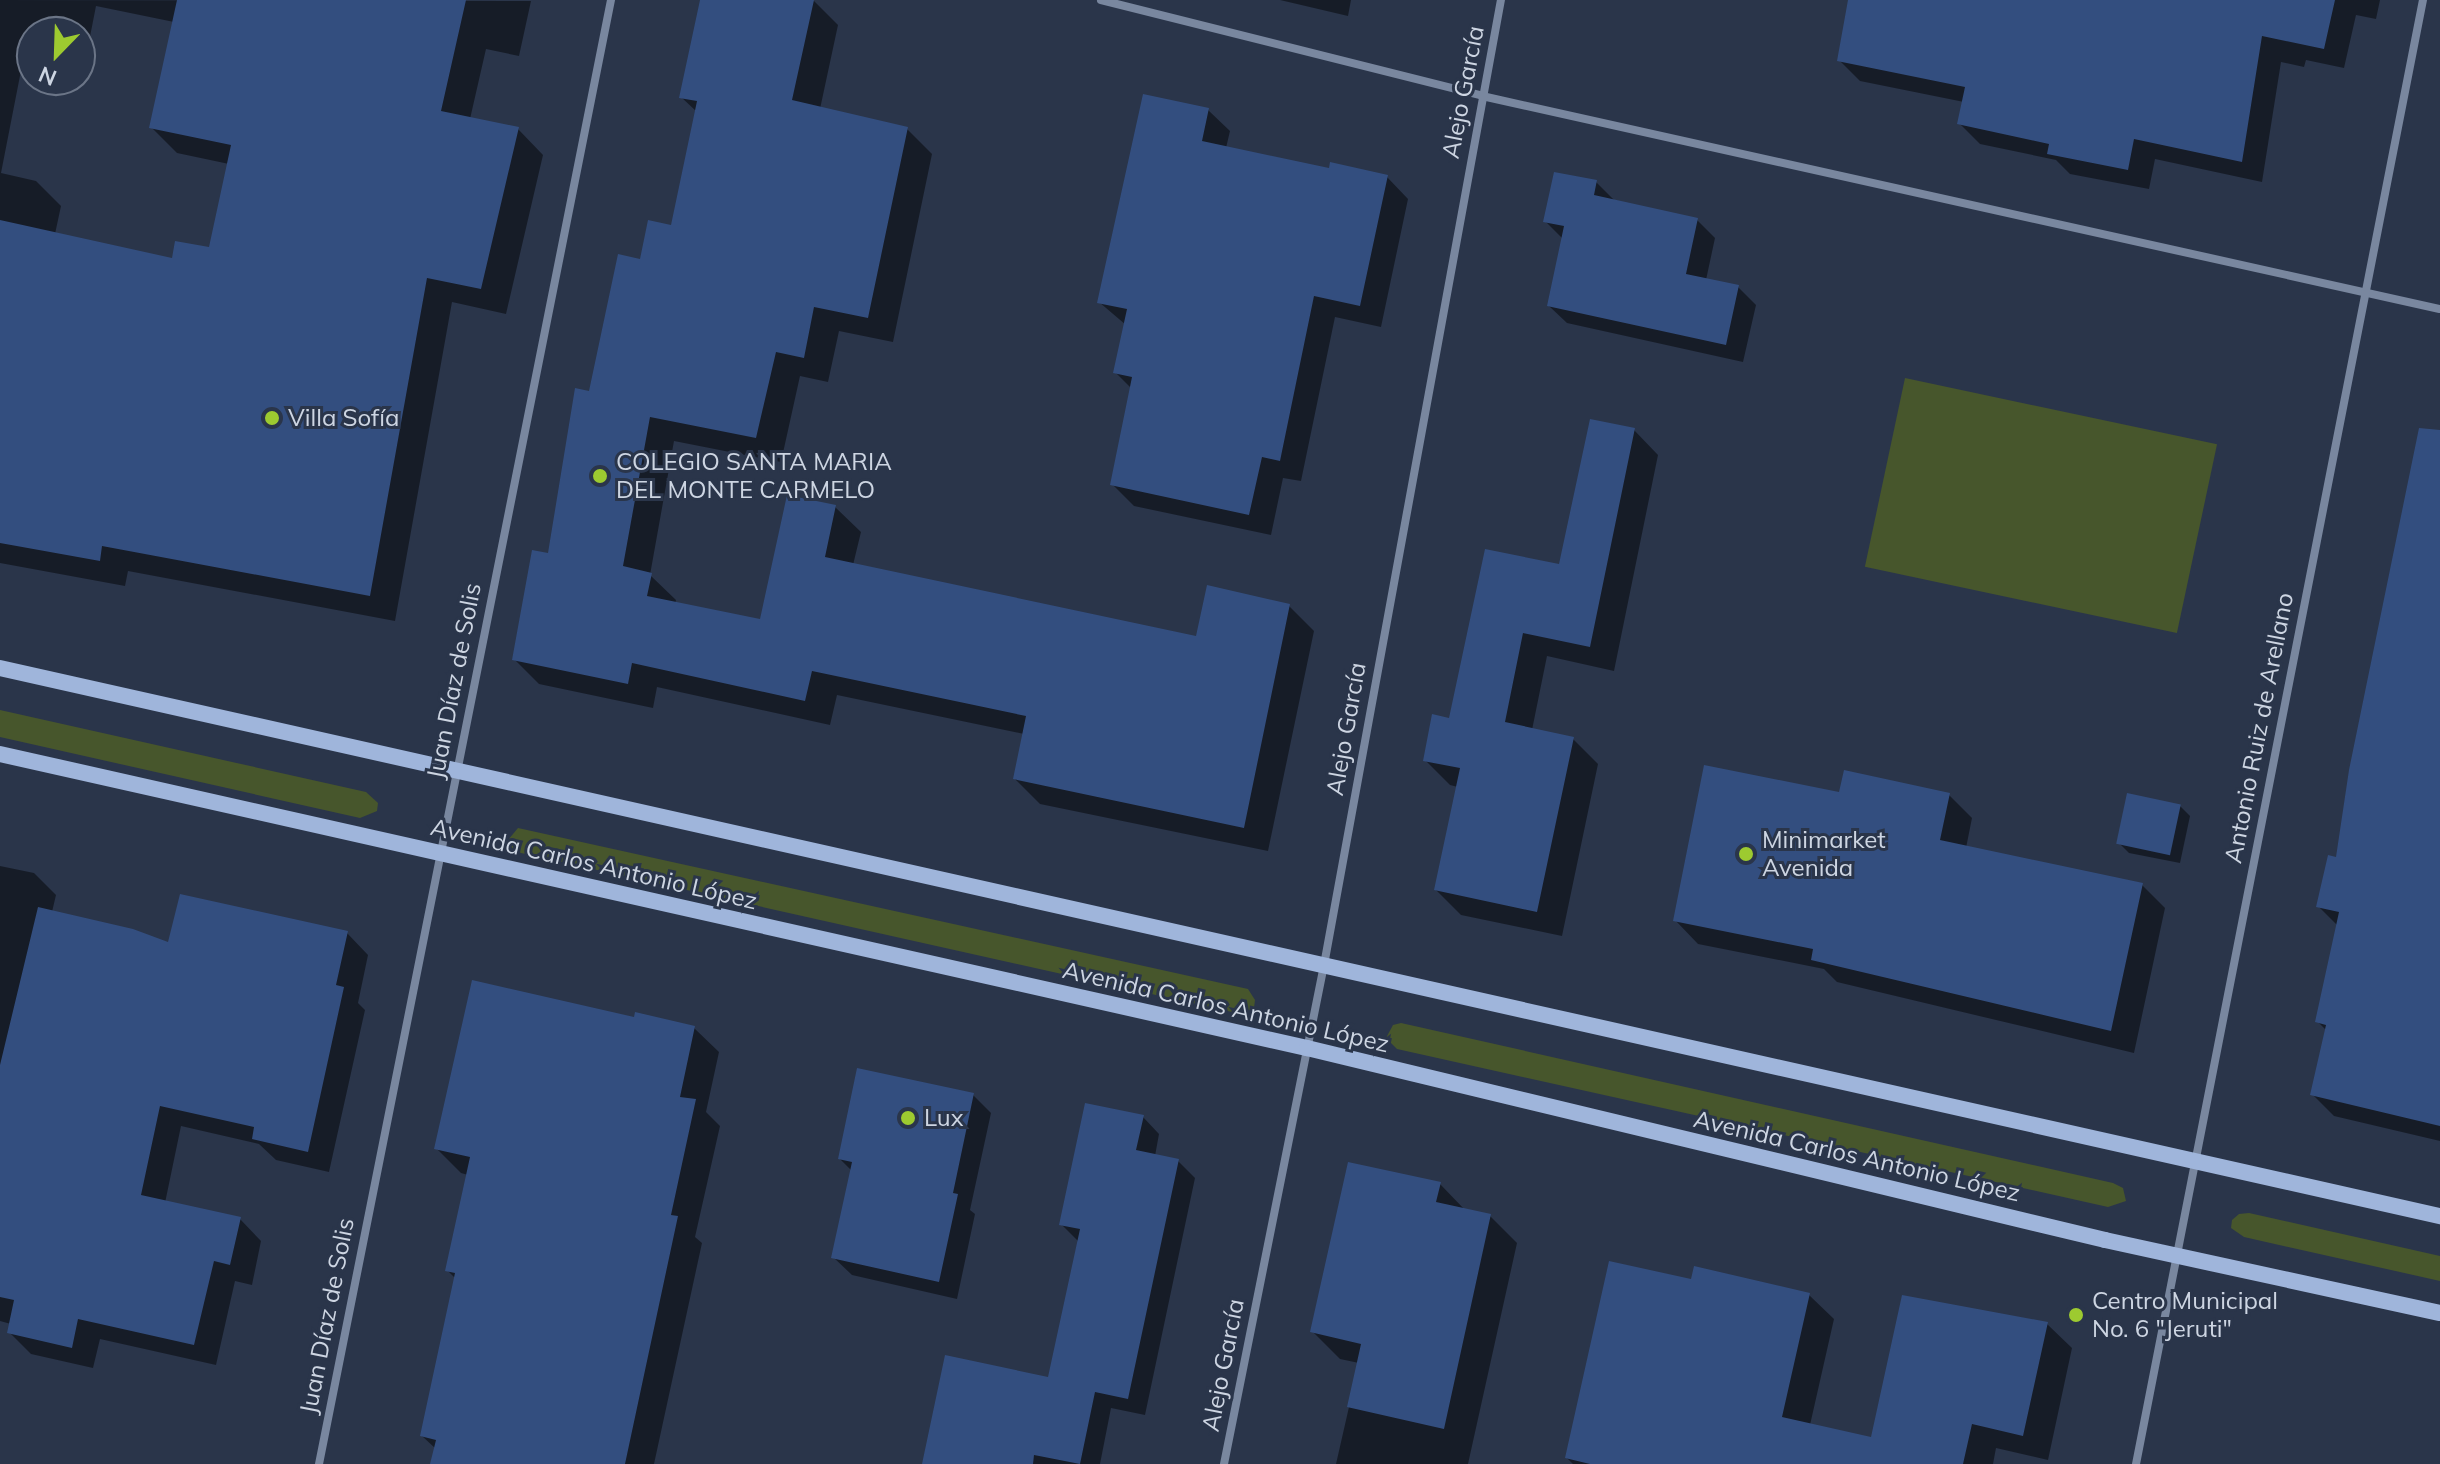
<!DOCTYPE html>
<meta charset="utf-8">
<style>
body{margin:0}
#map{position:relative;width:2440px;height:1464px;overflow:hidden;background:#2a354a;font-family:Mulish,sans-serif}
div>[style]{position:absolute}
.green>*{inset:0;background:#47562c;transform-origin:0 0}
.shadow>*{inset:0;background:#0007}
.building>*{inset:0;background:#334e7f;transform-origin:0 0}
.minor>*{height:8px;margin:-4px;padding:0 4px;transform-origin:4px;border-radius:4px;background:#79879f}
.secondary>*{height:16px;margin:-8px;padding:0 8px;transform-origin:8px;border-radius:8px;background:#9fb5db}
.dots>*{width:22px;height:22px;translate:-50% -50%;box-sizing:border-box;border:4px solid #2a354a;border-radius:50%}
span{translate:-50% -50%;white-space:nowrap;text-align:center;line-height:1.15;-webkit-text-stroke:6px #2a354a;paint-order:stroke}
.street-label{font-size:24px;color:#cdd5e2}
.poi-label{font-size:24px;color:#cdd5e2}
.left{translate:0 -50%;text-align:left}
.north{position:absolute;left:16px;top:16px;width:80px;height:80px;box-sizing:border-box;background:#2a354a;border:2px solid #6b7587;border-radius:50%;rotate:203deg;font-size:22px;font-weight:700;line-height:32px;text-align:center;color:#cdd5e2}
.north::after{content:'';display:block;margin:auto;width:28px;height:36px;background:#9dca30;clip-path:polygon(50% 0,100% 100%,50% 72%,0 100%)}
</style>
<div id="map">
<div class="green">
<div style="left:1905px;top:378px;width:319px;height:193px;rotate:12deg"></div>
<div style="clip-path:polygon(0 710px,366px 792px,378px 803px,377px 811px,360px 818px,0 737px)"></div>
<div style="clip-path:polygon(518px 828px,1248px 989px,1255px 1000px,1254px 1008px,1241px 1014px,521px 853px,512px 848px,508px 840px)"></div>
<div style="clip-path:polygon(1401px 1023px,2113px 1183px,2123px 1188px,2126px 1201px,2108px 1207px,1397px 1049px,1386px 1038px,1393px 1025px)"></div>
<div style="clip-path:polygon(2249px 1213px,2440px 1256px,2440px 1281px,2244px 1237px,2231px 1228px,2232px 1220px,2239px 1214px)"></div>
</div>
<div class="shadow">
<div style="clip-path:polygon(evenodd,0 0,531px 1px,519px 56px,486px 49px,470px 119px,518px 129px,543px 155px,506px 314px,452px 302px,395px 621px,128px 571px,125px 586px,0 563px,0 0,96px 6px,174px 22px,151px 127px,177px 153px,229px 164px,210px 249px,173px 260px,55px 234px,61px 206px,36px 181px,1px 173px,27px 40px,32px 41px,32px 32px,80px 32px,80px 51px,87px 52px,96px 6px)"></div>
<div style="clip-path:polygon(702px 0,813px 0,838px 25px,820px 109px,907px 129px,932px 154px,893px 342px,839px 331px,828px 382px,800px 376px,781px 462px,674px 441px,650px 575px,676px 600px,675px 604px,762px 622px,835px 507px,861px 532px,853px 565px,1198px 638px,1289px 606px,1314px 631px,1268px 851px,1040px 804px,1015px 779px,1024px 734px,837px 695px,830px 725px,657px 687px,653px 708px,539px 684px,514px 659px,549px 556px,591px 393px,641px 261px,672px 227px,697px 112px,681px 97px)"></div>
<div style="clip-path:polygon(1280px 0,1351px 0,1348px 16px)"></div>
<div style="clip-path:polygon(1850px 0,2380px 0,2376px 19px,2356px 15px,2344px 68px,2306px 60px,2304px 67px,2281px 62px,2262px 182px,2155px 159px,2149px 189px,2070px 174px,2056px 160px,1980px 144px,1959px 123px,1964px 102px,1860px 81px,1839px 60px)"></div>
<div style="clip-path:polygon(1208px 110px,1230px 131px,1226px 148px,1331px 170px,1387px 177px,1408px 199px,1381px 327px,1335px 317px,1301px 481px,1283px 478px,1271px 535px,1134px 506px,1112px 484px,1132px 389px,1115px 372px,1126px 325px,1099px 302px)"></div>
<div style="clip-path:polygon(1596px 182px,1614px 200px,1697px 220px,1715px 238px,1706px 280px,1738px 287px,1756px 305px,1743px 362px,1567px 323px,1549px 306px,1563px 239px,1545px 221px)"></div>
<div style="clip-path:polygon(1634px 430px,1658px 455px,1614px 671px,1547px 656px,1532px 730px,1573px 739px,1598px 764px,1562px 936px,1461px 915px,1436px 890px,1458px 787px,1450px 785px,1425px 760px,1560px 566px)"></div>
<div style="clip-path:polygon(2440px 477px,2440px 1141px,2334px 1116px,2312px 1094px,2327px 1031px,2317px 1021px,2338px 926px,2318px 906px,2338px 859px)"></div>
<div style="clip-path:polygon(1841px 794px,1949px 795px,1972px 818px,1966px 848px,2142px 885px,2165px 908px,2134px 1053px,1837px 982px,1824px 969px,1698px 944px,1675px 920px)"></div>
<div style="clip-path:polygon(2180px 806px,2190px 816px,2180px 863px,2129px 853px,2119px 843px)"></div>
<div style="clip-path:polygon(0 866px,34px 873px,56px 895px,52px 912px,170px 945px,347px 933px,368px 955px,358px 1003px,365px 1010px,329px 1172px,276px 1160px,259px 1144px,181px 1126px,165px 1203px,240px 1219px,261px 1241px,252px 1285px,235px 1281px,216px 1365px,100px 1339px,93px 1368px,31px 1354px,9px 1332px,11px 1324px,0 1321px)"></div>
<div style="clip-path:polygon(635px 1020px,694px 1028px,719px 1052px,706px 1112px,720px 1126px,695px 1237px,702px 1243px,654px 1464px,432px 1464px,436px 1449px,422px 1436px,456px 1279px,447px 1270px,468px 1175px,461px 1173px,436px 1148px)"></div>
<div style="clip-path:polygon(973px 1095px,991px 1113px,970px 1210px,975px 1214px,957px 1299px,852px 1275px,833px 1257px,852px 1171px,840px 1159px)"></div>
<div style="clip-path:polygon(1143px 1117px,1159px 1134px,1155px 1156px,1178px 1161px,1195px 1178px,1145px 1415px,1111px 1408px,1100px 1464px,924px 1464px,1050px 1379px,1078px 1241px,1061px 1224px)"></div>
<div style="clip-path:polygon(1440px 1184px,1466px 1211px,1490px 1216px,1517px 1243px,1468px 1464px,1336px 1464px,1359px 1363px,1340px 1359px,1313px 1332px)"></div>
<div style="clip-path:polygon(1692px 1282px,1809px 1295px,1834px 1319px,1810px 1425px,1873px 1439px,2047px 1324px,2072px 1348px,2048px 1460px,1996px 1448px,1993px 1464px,1573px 1464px,1567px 1458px)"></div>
</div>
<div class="building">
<div style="clip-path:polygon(177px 0,466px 0,441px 111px,519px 127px,481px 289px,427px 278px,370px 596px,102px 546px,100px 561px,0 543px,0 220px,172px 258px,175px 241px,209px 247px,231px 145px,149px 128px)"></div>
<div style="clip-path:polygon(700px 0,814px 0,792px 100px,908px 127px,868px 318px,814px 307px,804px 358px,776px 352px,756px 438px,650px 417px,623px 566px,652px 573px,647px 596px,760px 619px,787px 495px,836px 505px,825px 557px,1196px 636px,1207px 585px,1290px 604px,1244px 828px,1013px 779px,1026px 716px,812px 671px,805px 701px,632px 663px,628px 684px,512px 660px,532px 550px,548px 553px,575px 388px,589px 391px,618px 254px,640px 259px,648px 220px,671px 225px,697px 101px,679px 98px)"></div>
<div style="clip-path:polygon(1848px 0,2335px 0,2324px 49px,2262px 36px,2242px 162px,2134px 139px,2128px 170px,2047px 154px,2049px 144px,1957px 124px,1965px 87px,1837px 61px)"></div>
<div style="clip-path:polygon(1143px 94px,1209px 108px,1202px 141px,1329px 168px,1330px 162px,1388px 175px,1360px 306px,1314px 296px,1280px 461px,1262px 457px,1249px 515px,1110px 485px,1132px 377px,1113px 373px,1127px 309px,1097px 303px)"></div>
<div style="clip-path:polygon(1554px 172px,1597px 180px,1594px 195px,1698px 218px,1686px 274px,1739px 285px,1726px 345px,1547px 306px,1564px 226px,1543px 222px)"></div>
<div style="clip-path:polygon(1590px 419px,1635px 428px,1590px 647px,1523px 633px,1505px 722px,1574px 737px,1537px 912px,1434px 890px,1460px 768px,1423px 761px,1432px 714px,1449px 718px,1485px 549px,1559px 564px)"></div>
<div style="clip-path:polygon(2419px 428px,2440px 430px,2440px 1126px,2310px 1095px,2326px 1025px,2315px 1022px,2339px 912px,2316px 907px,2328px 855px,2336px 857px,2349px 770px)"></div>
<div style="clip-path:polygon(1704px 765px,1839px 792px,1844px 770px,1950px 793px,1940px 840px,2143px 883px,2111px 1031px,1811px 960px,1813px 949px,1673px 921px)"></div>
<div style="left:2127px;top:793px;width:55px;height:52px;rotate:12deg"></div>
<div style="clip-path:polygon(180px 894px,348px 931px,336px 985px,344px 987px,308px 1152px,252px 1139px,254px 1127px,160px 1106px,141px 1195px,241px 1217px,230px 1265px,214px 1261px,194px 1345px,78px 1319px,72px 1348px,7px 1333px,14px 1300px,0 1297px,0 1065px,38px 907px,133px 929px,168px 942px)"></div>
<div style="clip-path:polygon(472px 980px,634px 1017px,635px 1012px,695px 1026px,680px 1097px,696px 1099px,671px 1215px,678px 1216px,625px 1464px,430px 1464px,436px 1440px,420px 1436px,455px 1273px,445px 1271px,470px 1157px,434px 1149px)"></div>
<div style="clip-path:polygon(857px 1068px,974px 1093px,953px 1193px,958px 1194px,939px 1282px,831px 1258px,852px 1162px,838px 1159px)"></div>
<div style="clip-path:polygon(1085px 1103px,1144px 1115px,1136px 1150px,1179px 1159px,1128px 1399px,1095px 1392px,1080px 1464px,1034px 1455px,1033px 1464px,922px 1464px,945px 1355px,1048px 1377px,1080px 1229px,1059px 1225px)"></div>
<div style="clip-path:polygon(1348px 1162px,1441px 1182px,1436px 1202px,1491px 1214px,1444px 1429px,1347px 1407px,1361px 1344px,1310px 1332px)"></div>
<div style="clip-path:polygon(1609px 1261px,1691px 1279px,1694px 1266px,1810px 1293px,1782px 1417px,1871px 1437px,1902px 1295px,2048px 1322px,2023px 1436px,1972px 1424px,1963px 1464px,1590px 1464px,1565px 1458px)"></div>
</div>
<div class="minor">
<div style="left:1101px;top:0;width:393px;rotate:14.1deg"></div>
<div style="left:1482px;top:96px;width:981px;rotate:12.54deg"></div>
<div style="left:319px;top:1464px;width:1493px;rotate:-78.72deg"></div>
<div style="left:1224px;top:1464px;width:509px;rotate:-78.67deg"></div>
<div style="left:1324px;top:965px;width:981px;rotate:-79.61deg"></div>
<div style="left:2136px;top:1464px;width:1492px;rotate:-78.91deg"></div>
</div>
<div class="secondary">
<div style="left:0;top:668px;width:2501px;rotate:12.66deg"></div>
<div style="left:0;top:754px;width:1340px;rotate:12.68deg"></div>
<div style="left:1307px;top:1048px;width:821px;rotate:13.53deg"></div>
<div style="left:2105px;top:1240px;width:343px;rotate:12.3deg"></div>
</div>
<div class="dots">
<div style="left:272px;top:418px;background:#9dca30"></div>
<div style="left:600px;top:476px;background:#9dca30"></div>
<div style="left:1746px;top:854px;background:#9dca30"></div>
<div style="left:908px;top:1118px;background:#9dca30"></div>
<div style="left:2076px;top:1315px;background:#9dca30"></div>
</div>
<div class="street-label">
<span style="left:1463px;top:92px;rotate:-79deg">Alejo García</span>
<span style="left:454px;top:681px;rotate:-79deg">Juan Díaz de Solis</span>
<span style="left:2259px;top:728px;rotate:-79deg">Antonio Ruiz de Arellano</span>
<span style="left:1346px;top:729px;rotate:-80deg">Alejo García</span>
<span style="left:594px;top:864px;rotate:13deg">Avenida Carlos Antonio López</span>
<span style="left:1226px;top:1007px;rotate:13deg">Avenida Carlos Antonio López</span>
<span style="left:1857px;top:1156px;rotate:13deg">Avenida Carlos Antonio López</span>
<span style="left:327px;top:1316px;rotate:-79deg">Juan Díaz de Solis</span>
<span style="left:1223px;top:1365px;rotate:-79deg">Alejo García</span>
</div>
<div class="poi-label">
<span class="left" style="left:288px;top:418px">Villa Sofía</span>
<span class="left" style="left:616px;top:476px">COLEGIO SANTA MARIA<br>DEL MONTE CARMELO</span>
<span class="left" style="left:1762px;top:854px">Minimarket<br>Avenida</span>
<span class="left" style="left:924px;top:1118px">Lux</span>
<span class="left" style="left:2092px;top:1315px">Centro Municipal<br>No. 6 "Jeruti"</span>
</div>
<div class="north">N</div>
</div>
